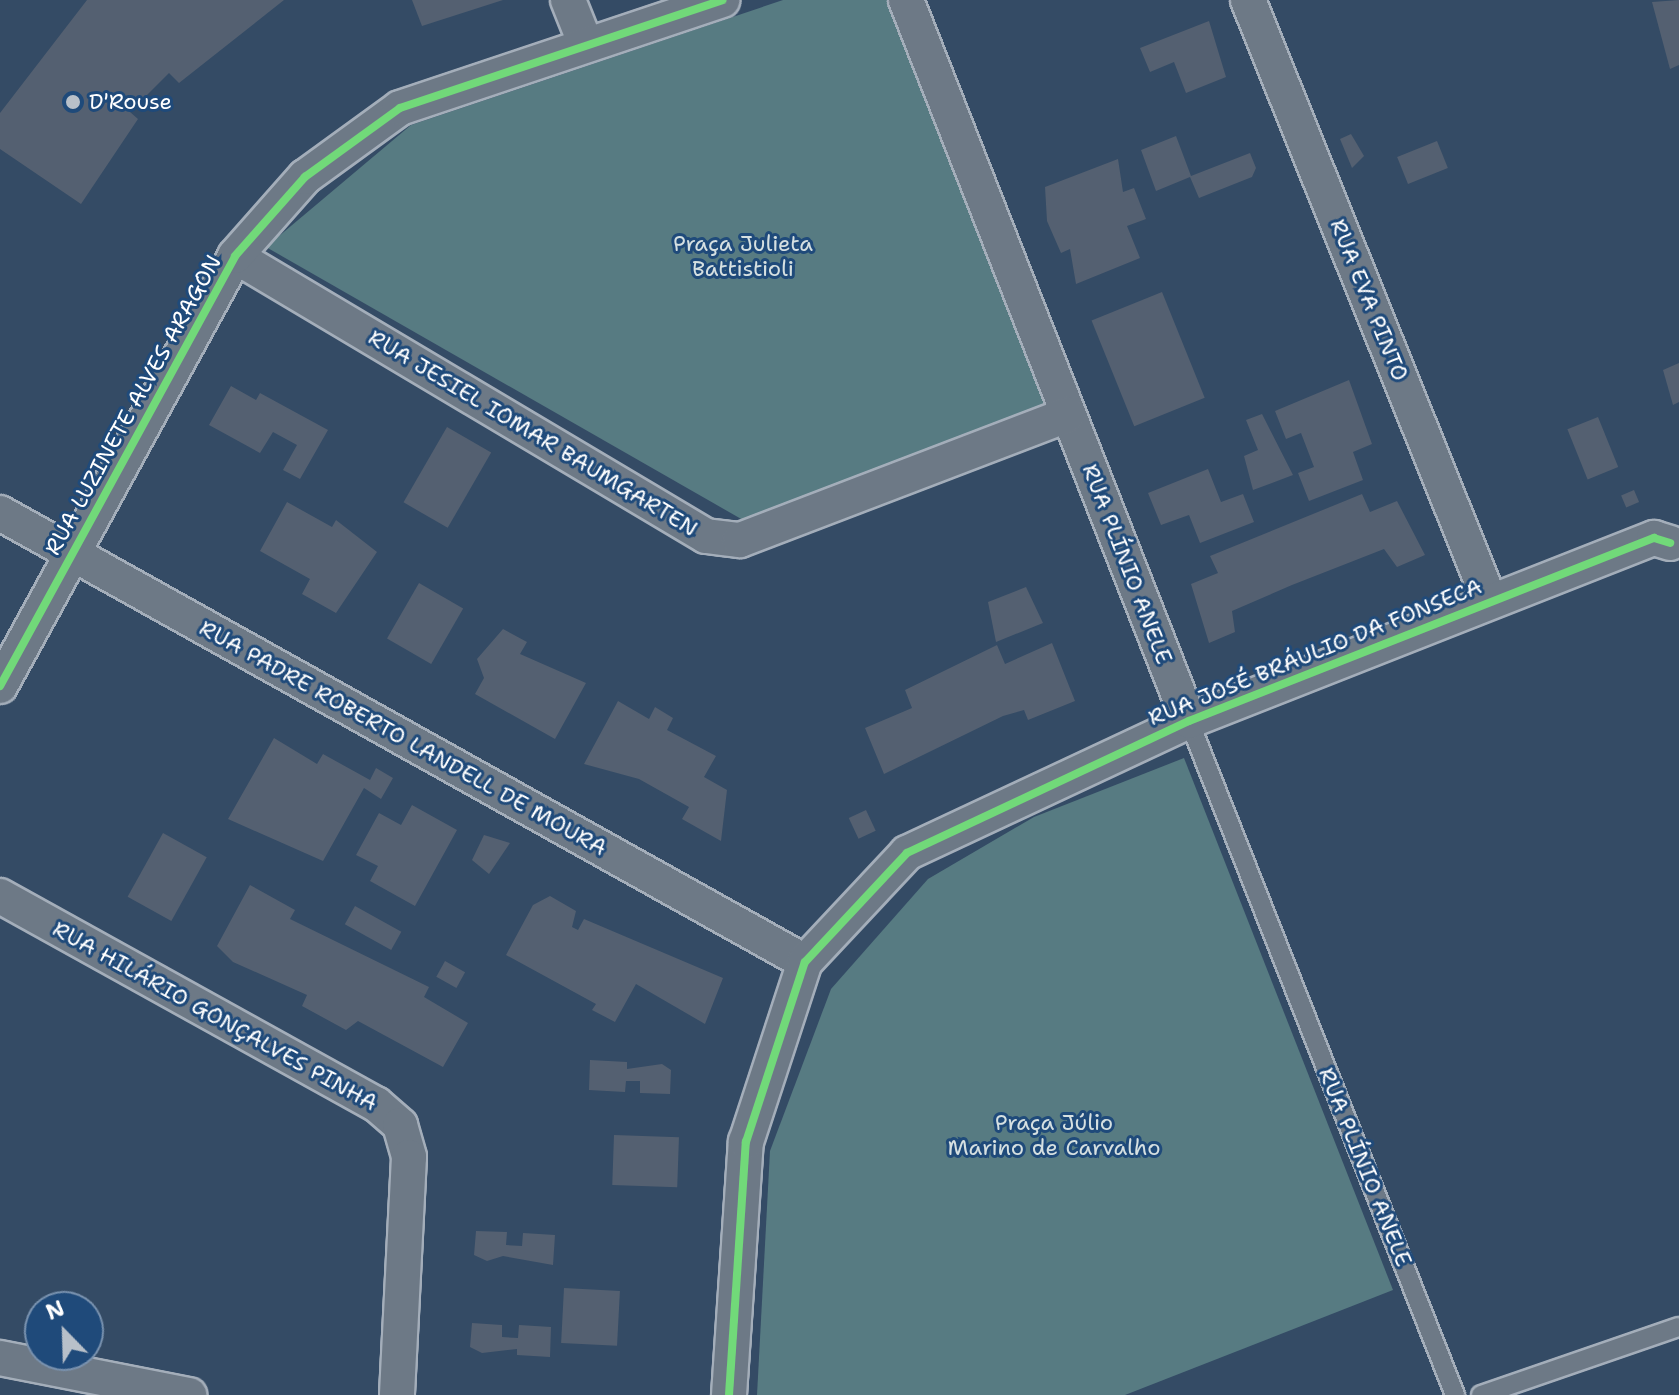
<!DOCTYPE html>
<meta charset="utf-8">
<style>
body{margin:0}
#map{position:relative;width:1679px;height:1395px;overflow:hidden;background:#344b65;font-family:"Shantell Sans",sans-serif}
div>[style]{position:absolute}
.green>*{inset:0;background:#577b82}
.building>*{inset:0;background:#546071;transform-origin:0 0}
.roads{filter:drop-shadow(2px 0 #a4aeba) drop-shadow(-2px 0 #a4aeba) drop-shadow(0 2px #a4aeba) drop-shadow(0 -2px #a4aeba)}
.lane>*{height:18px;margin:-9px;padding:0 9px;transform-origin:9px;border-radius:9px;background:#6d7986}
.street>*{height:34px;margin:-17px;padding:0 17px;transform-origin:17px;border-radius:17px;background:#6d7986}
.cycleway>*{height:8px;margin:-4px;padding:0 4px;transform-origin:4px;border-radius:4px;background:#71d979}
.dots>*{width:22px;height:22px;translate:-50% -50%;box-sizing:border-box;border:4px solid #1f4a7a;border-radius:50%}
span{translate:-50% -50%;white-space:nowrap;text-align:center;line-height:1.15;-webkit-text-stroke:6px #1f4a7a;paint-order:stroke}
.poi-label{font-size:22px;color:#fff}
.left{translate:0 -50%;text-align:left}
.park-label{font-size:22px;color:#d6e0e1}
.street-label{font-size:22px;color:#fff}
.north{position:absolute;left:24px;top:1291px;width:80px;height:80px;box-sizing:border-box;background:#1f4a7a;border:2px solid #7992af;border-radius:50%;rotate:337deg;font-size:22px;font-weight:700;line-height:32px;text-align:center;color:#fff}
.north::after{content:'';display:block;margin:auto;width:28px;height:36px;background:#b8c0c9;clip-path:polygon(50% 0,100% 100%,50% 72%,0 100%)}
</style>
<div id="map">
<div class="green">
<div style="clip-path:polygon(783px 0,892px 0,1046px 404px,743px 520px,266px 247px,411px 125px)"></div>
<div style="clip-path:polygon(1184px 758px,1393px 1290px,1125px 1395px,757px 1395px,770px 1151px,831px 989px,928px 879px,1034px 817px)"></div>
</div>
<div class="building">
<div style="clip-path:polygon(87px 0,284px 0,179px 83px,169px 73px,130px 112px,138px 119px,81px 204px,0 149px,0 113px)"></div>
<div style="clip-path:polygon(412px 0,503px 0,422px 26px)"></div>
<div style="clip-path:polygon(1679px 0,1679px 65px,1670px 69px,1652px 2px)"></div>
<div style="clip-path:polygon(1209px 21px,1226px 77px,1186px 93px,1174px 62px,1150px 72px,1140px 48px)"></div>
<div style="clip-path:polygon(1351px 134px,1364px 156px,1352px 168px,1340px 139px)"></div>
<div style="clip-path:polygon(1176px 136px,1191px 176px,1250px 153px,1256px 168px,1252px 177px,1199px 198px,1190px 177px,1156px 191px,1141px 150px)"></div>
<div style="left:1437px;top:141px;width:29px;height:43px;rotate:68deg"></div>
<div style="clip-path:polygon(1118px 159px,1123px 192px,1134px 188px,1146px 219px,1127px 226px,1140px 258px,1076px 284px,1070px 249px,1061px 253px,1047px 221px,1045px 187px)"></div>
<div style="left:1162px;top:292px;width:114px;height:76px;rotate:68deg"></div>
<div style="clip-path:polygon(1679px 363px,1679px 402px,1673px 405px,1663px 370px)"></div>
<div style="clip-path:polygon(1349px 380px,1372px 444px,1353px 452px,1363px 480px,1309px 501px,1298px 473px,1314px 467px,1301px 433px,1286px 439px,1275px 411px)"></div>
<div style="clip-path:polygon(231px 386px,256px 400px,260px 393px,328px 430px,300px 479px,283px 470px,297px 445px,273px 432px,260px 453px,209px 425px)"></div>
<div style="clip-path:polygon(1262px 414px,1293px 475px,1253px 490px,1244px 456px,1258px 450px,1246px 420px)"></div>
<div style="left:1598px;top:417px;width:54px;height:33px;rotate:68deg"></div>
<div style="left:447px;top:427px;width:51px;height:87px;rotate:30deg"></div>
<div style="clip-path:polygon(1208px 469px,1221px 502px,1243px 494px,1254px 522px,1200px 543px,1189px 515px,1161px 525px,1148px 493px)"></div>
<div style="left:1634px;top:490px;width:13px;height:14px;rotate:67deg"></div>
<div style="clip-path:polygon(1362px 494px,1370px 512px,1397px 501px,1425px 555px,1397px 567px,1384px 549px,1292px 585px,1232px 611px,1235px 632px,1209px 643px,1191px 584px,1218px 573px,1210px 556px)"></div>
<div style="clip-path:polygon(287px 502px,332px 527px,336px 520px,377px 552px,336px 613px,302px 594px,310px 579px,260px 551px)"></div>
<div style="left:419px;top:583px;width:51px;height:64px;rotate:30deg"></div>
<div style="clip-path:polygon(1026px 587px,1043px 623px,996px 642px,988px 602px)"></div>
<div style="clip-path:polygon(503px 629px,527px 642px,520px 654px,586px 683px,555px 739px,475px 694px,484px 678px,477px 659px)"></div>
<div style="clip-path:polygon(1052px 643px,1075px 701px,1028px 720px,1024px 710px,1003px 716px,884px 774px,865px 728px,912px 708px,905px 690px,997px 645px,1005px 664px)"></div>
<div style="clip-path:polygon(618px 701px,649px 719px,655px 707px,673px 718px,667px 730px,716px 756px,704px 777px,727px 790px,721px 841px,682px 819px,689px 807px,639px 779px,584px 764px)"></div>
<div style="clip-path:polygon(274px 738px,317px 764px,323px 754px,370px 780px,376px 768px,393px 778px,381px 799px,364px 788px,323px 861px,228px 819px)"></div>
<div style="clip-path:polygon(412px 805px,457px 830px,415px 906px,370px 881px,378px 866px,356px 855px,379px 813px,401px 825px)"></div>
<div style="left:866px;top:810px;width:23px;height:19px;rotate:65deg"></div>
<div style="left:163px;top:833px;width:50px;height:73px;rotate:29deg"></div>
<div style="clip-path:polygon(484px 835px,510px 843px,489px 874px,472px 860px)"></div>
<div style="clip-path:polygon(250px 885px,295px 910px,290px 919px,429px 987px,424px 997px,468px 1023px,443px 1067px,358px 1021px,346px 1030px,302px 1006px,307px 995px,233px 962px,217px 946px)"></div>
<div style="clip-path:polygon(550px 896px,576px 911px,572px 927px,578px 930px,584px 919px,723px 978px,705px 1024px,636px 984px,615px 1022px,592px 1010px,596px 1004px,506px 955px,533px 905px)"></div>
<div style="left:355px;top:906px;width:53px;height:21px;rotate:29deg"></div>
<div style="left:445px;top:961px;width:23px;height:18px;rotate:29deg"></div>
<div style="clip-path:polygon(590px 1060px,627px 1062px,627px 1069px,662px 1064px,671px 1070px,670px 1094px,640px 1093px,640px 1081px,626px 1081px,625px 1092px,589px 1090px)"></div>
<div style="left:614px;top:1135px;width:65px;height:50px;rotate:2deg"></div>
<div style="clip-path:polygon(476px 1231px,507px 1232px,506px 1245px,522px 1246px,523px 1233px,555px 1235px,553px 1265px,503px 1256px,487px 1261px,474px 1255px)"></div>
<div style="left:564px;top:1288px;width:56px;height:55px;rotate:3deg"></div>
<div style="clip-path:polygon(472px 1323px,502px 1325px,502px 1337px,518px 1338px,519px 1325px,551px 1327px,550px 1357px,517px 1355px,517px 1349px,482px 1353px,470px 1347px)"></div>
</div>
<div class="roads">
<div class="lane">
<div style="left:1189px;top:721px;width:725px;rotate:68.46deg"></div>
<div style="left:1481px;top:1395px;width:209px;rotate:-19deg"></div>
</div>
<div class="street">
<div style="left:568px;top:0;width:48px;rotate:68.2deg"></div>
<div style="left:906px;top:0;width:775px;rotate:68.57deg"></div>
<div style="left:1248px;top:0;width:646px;rotate:68.08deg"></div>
<div style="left:235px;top:256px;width:548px;rotate:30.73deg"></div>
<div style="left:706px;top:536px;width:34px;rotate:7deg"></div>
<div style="left:740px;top:540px;width:351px;rotate:-20.9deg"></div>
<div style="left:0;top:513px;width:922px;rotate:29.15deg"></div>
<div style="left:0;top:686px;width:490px;rotate:-61.3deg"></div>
<div style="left:235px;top:256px;width:106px;rotate:-48.5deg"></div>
<div style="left:305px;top:177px;width:117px;rotate:-36deg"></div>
<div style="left:400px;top:108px;width:340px;rotate:-18.5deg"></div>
<div style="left:0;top:896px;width:430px;rotate:29deg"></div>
<div style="left:376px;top:1104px;width:32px;rotate:41deg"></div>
<div style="left:400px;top:1125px;width:33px;rotate:74deg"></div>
<div style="left:409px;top:1157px;width:238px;rotate:92.9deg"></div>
<div style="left:0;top:1358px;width:193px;rotate:11.1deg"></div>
<div style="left:729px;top:1395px;width:254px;rotate:-86.2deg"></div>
<div style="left:746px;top:1142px;width:189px;rotate:-71.9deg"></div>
<div style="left:805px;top:962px;width:149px;rotate:-46.9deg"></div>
<div style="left:907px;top:853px;width:311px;rotate:-25.1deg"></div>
<div style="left:1189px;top:721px;width:500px;rotate:-21.5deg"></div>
<div style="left:1654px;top:538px;width:17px;rotate:17deg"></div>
</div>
</div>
<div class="cycleway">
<div style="left:0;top:686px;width:490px;rotate:-61.3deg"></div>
<div style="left:235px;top:256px;width:106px;rotate:-48.5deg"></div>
<div style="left:305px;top:177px;width:117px;rotate:-36deg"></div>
<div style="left:400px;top:108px;width:340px;rotate:-18.5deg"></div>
<div style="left:729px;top:1395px;width:254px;rotate:-86.2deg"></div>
<div style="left:746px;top:1142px;width:189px;rotate:-71.9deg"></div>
<div style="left:805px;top:962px;width:149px;rotate:-46.9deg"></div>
<div style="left:907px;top:853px;width:311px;rotate:-25.1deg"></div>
<div style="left:1189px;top:721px;width:500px;rotate:-21.5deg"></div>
<div style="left:1654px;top:538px;width:17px;rotate:17deg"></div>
</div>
<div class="dots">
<div style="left:73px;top:102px;background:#b8c0c9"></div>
</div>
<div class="poi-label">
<span class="left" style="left:89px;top:102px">D'Rouse</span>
</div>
<div class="park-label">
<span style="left:743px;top:256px">Praça Julieta<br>Battistioli</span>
<span style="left:1054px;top:1135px">Praça Júlio<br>Marino de Carvalho</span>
</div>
<div class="street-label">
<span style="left:1369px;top:300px;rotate:68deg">RUA EVA PINTO</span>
<span style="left:133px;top:405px;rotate:-61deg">RUA LUZINETE ALVES ARAGON</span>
<span style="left:533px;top:433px;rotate:31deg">RUA JESIEL IOMAR BAUMGARTEN</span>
<span style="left:1127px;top:564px;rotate:69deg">RUA PLÍNIO ANELE</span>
<span style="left:1315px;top:652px;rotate:-22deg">RUA JOSÉ BRÁULIO DA FONSECA</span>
<span style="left:403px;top:738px;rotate:29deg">RUA PADRE ROBERTO LANDELL DE MOURA</span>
<span style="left:215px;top:1016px;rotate:29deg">RUA HILÁRIO GONÇALVES PINHA</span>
<span style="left:1365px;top:1167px;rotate:68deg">RUA PLÍNIO ANELE</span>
</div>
<div class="north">N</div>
</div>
